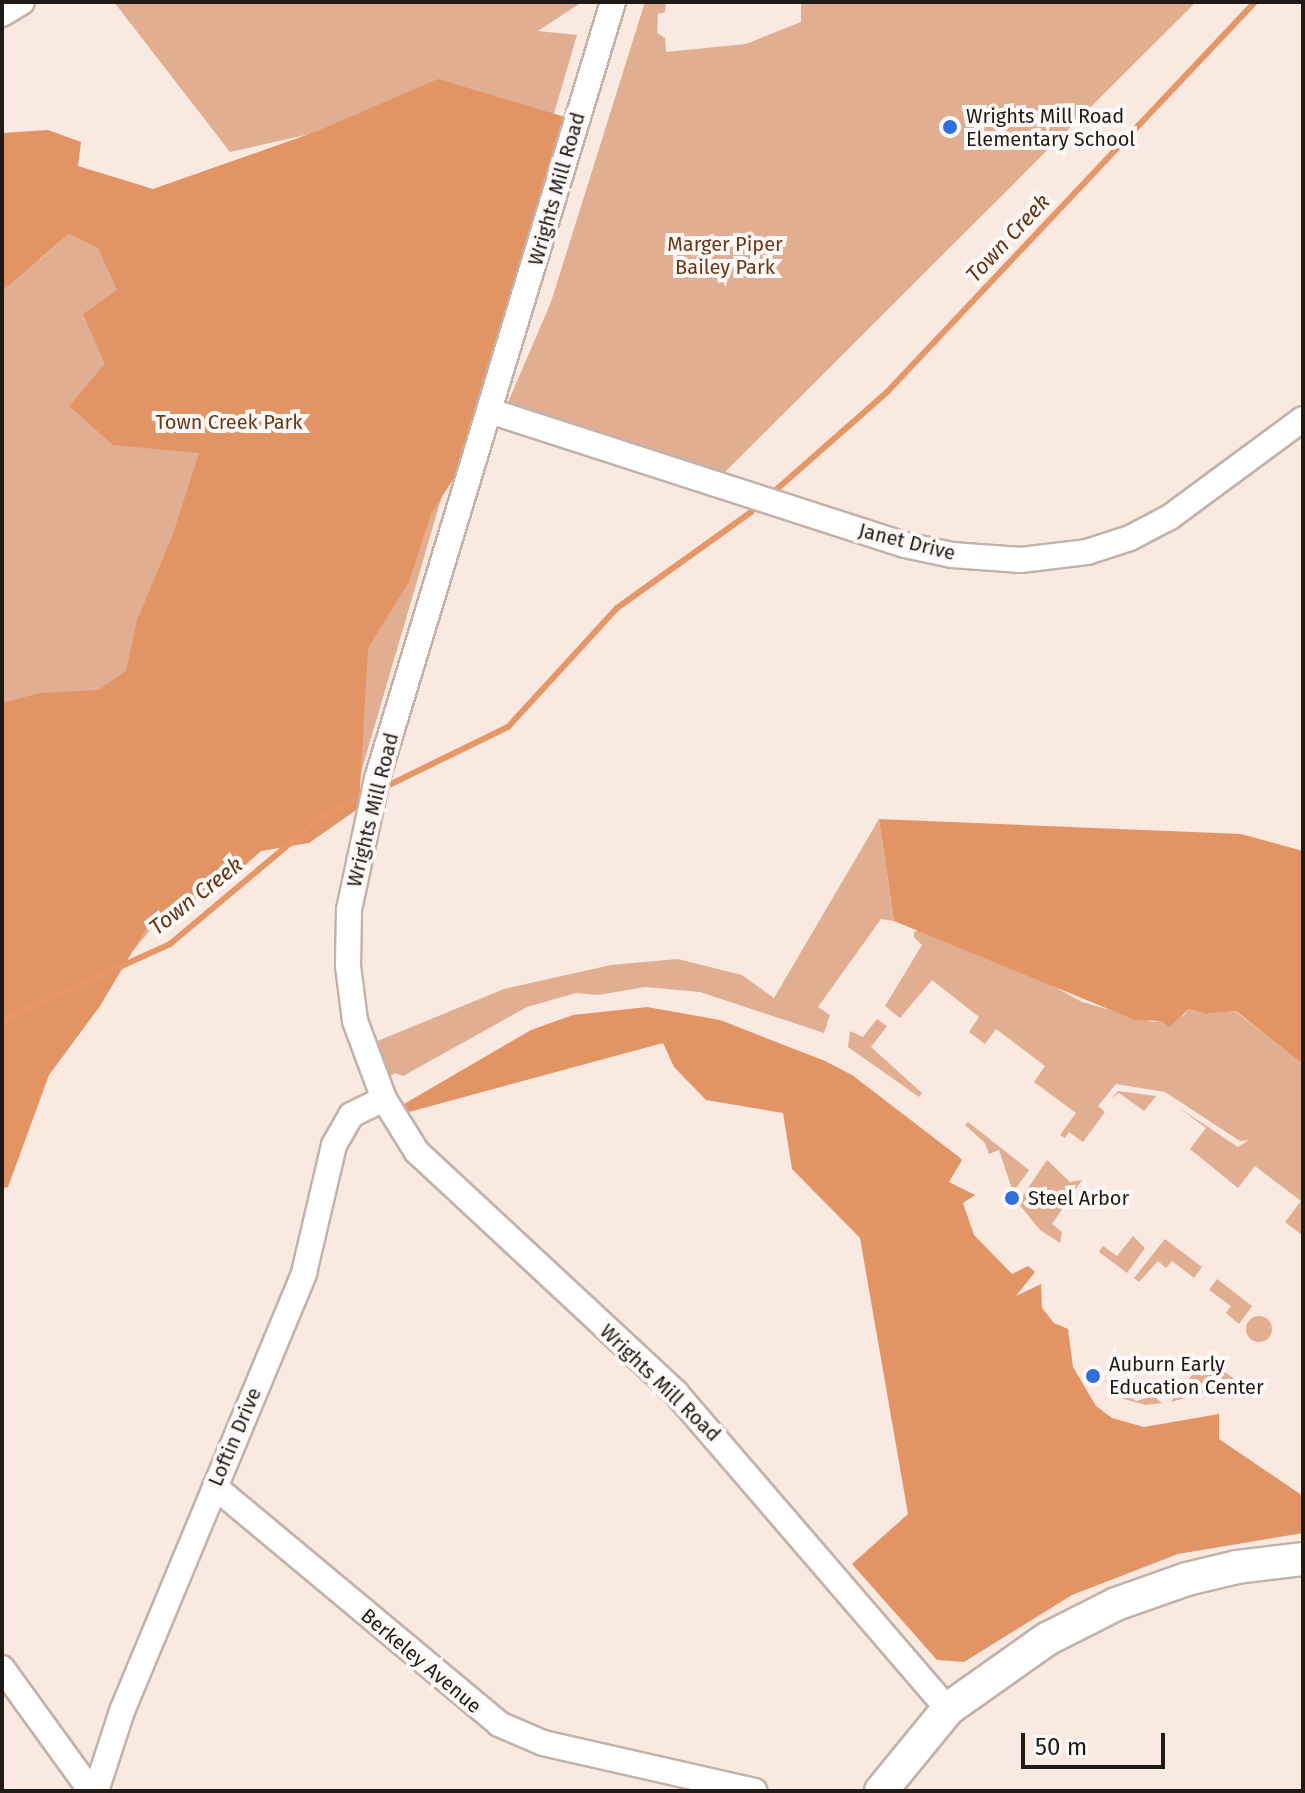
<!DOCTYPE html>
<style>
body{margin:0}
#map{position:relative;width:1305px;height:1793px;overflow:hidden;background:#fae9e0;font-family:"Fira Sans",sans-serif}
div>[style]{position:absolute}
.green>*{inset:0;background:#e1ae92}
.round{border-radius:50%}
.forest>*{inset:0;background:#e39465}
.stream>*{height:6px;margin:-3px;padding:0 3px;transform-origin:3px;border-radius:3px;background:#e69667}
.roads{filter:drop-shadow(2px 0 #c2b2aa) drop-shadow(-2px 0 #c2b2aa) drop-shadow(0 2px #c2b2aa) drop-shadow(0 -2px #c2b2aa)}
.minor>*{height:24px;margin:-12px;padding:0 12px;transform-origin:12px;border-radius:12px;background:#fff}
.major>*{height:32px;margin:-16px;padding:0 16px;transform-origin:16px;border-radius:16px;background:#fff}
.dots>*{width:22px;height:22px;translate:-50% -50%;box-sizing:border-box;border:4px solid #fdf9f8;border-radius:50%}
span{translate:-50% -50%;white-space:nowrap;text-align:center;line-height:1.15;-webkit-text-stroke:8px #fdf9f8;paint-order:stroke}
.poi-label{font-size:20px;color:#201a17}
.left{translate:0 -50%;text-align:left}
.street-label{font-size:20px;color:#201a17}
.park-label{font-size:20px;color:#6a3614}
.water-label{font-size:22px;color:#673411;font-style:italic}
.frame{position:absolute;inset:0;border:4px solid #201a17;pointer-events:none}
.scale{position:absolute;left:1021px;top:1733px;width:144px;height:36px;box-sizing:border-box;border:4px solid #201a17;border-top:0;padding-left:10px;font-size:24px;line-height:28px;white-space:nowrap;color:#201a17;-webkit-text-stroke:6px #fdf9f8;paint-order:stroke}
</style>
<div id="map">
<div class="green">
<div style="clip-path:polygon(114px 2px,582px 2px,538px 31px,577px 35px,350px 810px,225px 861px,151px 929px,78px 1018px,2px 1156px,2px 276px,40px 259px,69px 234px,310px 134px,230px 152px)"></div>
<div style="clip-path:polygon(645px 2px,666px 2px,665px 12px,658px 14px,657px 33px,665px 38px,666px 52px,746px 44px,801px 22px,801px 2px,1196px 2px,721px 476px,506px 407px,551px 302px)"></div>
<div style="clip-path:polygon(879px 819px,894px 921px,881px 919px,818px 1007px,830px 1015px,824px 1033px,700px 992px,645px 987px,598px 995px,576px 993px,527px 1007px,403px 1076px,395px 1073px,388px 1078px,375px 1042px,504px 989px,611px 965px,678px 959px,742px 975px,774px 998px)"></div>
<div style="clip-path:polygon(920px 930px,1035px 976px,1082px 1002px,1153px 1022px,1183px 1016px,1189px 1009px,1206px 1014px,1235px 1011px,1296px 1058px,1303px 1064px,1303px 1236px,1285px 1222px,1301px 1201px,1255px 1166px,1238px 1188px,1190px 1149px,1206px 1128px,1178px 1107px,1238px 1147px,1249px 1140px,1240px 1141px,1165px 1092px,1116px 1084px,1098px 1106px,1105px 1112px,1083px 1142px,1069px 1132px,1065px 1138px,1060px 1135px,1076px 1113px,1034px 1082px,1045px 1066px,996px 1029px,985px 1044px,969px 1032px,979px 1017px,932px 980px,900px 1018px,885px 1006px,922px 945px,914px 937px,914px 932px)"></div>
<div style="clip-path:polygon(877px 1019px,887px 1026px,871px 1047px,922px 1093px,919px 1097px,848px 1047px,850px 1031px,863px 1037px)"></div>
<div style="clip-path:polygon(1118px 1091px,1156px 1096px,1144px 1111px,1119px 1093px,1112px 1098px)"></div>
<div style="clip-path:polygon(968px 1122px,1029px 1170px,1013px 1192px,999px 1150px,989px 1154px,985px 1143px,965px 1125px)"></div>
<div style="clip-path:polygon(1047px 1160px,1070px 1182px,1082px 1180px,1052px 1224px,1062px 1232px,1060px 1243px,1040px 1230px,1018px 1203px)"></div>
<div style="clip-path:polygon(1133px 1236px,1145px 1248px,1127px 1273px,1099px 1252px,1103px 1246px,1117px 1256px)"></div>
<div style="clip-path:polygon(1165px 1239px,1202px 1267px,1194px 1278px,1172px 1261px,1166px 1268px,1158px 1261px,1139px 1282px,1134px 1278px)"></div>
<div style="clip-path:polygon(1217px 1279px,1252px 1306px,1239px 1324px,1226px 1313px,1231px 1306px,1209px 1290px)"></div>
<div class="round" style="left:1246px;top:1316px;width:26px;height:26px"></div>
<div style="clip-path:polygon(1206px 1357px,1243px 1386px,1238px 1394px,1218px 1388px,1171px 1402px)"></div>
<div style="clip-path:polygon(1103px 1379px,1136px 1401px,1153px 1396px,1162px 1403px,1146px 1405px,1124px 1399px)"></div>
</div>
<div class="forest">
<div style="clip-path:polygon(438px 79px,565px 117px,471px 451px,431px 514px,409px 582px,368px 648px,359px 808px,309px 843px,261px 851px,229px 880px,147px 927px,100px 1006px,49px 1075px,8px 1187px,2px 1189px,2px 703px,40px 693px,98px 690px,126px 671px,137px 620px,172px 537px,199px 453px,113px 445px,69px 406px,105px 364px,83px 314px,117px 290px,98px 248px,69px 234px,2px 291px,2px 133px,48px 130px,81px 142px,78px 166px,153px 189px,315px 132px)"></div>
<div style="clip-path:polygon(879px 819px,1241px 834px,1303px 851px,1303px 1064px,1236px 1011px,1206px 1014px,1189px 1009px,1169px 1027px,1161px 1021px,1135px 1020px,894px 921px)"></div>
<div style="clip-path:polygon(647px 1007px,720px 1020px,825px 1061px,852px 1075px,959px 1157px,962px 1160px,949px 1182px,975px 1195px,963px 1203px,974px 1235px,1012px 1274px,1028px 1266px,1035px 1272px,1016px 1296px,1041px 1284px,1042px 1308px,1054px 1323px,1068px 1329px,1073px 1367px,1096px 1406px,1112px 1418px,1144px 1427px,1219px 1414px,1219px 1439px,1303px 1496px,1303px 1533px,1178px 1554px,1072px 1595px,964px 1662px,937px 1660px,852px 1564px,908px 1514px,860px 1238px,792px 1169px,783px 1113px,706px 1100px,674px 1067px,663px 1043px,409px 1112px,404px 1104px,531px 1030px,573px 1015px)"></div>
</div>
<div class="stream">
<div style="left:777px;top:489px;width:148px;rotate:-41.4deg"></div>
<div style="left:888px;top:391px;width:535px;rotate:-46.67deg"></div>
<div style="left:391px;top:784px;width:130px;rotate:-26deg"></div>
<div style="left:508px;top:727px;width:161px;rotate:-47.5deg"></div>
<div style="left:617px;top:608px;width:165px;rotate:-35.6deg"></div>
<div style="left:2px;top:1020px;width:184px;rotate:-24.3deg"></div>
<div style="left:170px;top:944px;width:194px;rotate:-40deg"></div>
<div style="left:319px;top:819px;width:42px;rotate:-26.6deg"></div>
</div>
<div class="roads">
<div class="minor">
<div style="left:613px;top:2px;width:812px;rotate:106.9deg"></div>
<div style="left:377px;top:779px;width:134px;rotate:102.1deg"></div>
<div style="left:349px;top:910px;width:56px;rotate:91deg"></div>
<div style="left:348px;top:966px;width:55px;rotate:82.7deg"></div>
<div style="left:355px;top:1021px;width:83px;rotate:69.6deg"></div>
<div style="left:384px;top:1099px;width:62px;rotate:58.1deg"></div>
<div style="left:417px;top:1152px;width:354px;rotate:42.9deg"></div>
<div style="left:676px;top:1393px;width:417px;rotate:49.3deg"></div>
<div style="left:2px;top:14px;width:23px;rotate:-31deg"></div>
<div style="left:490px;top:411px;width:436px;rotate:17.9deg"></div>
<div style="left:905px;top:545px;width:48px;rotate:12deg"></div>
<div style="left:952px;top:555px;width:69px;rotate:4.1deg"></div>
<div style="left:1021px;top:560px;width:66px;rotate:-6.9deg"></div>
<div style="left:1087px;top:552px;width:45px;rotate:-18deg"></div>
<div style="left:1130px;top:538px;width:45px;rotate:-27.7deg"></div>
<div style="left:1170px;top:517px;width:165px;rotate:-36.4deg"></div>
<div style="left:215px;top:1487px;width:370px;rotate:39.8deg"></div>
<div style="left:499px;top:1724px;width:48px;rotate:23.4deg"></div>
<div style="left:543px;top:1743px;width:217px;rotate:12.8deg"></div>
<div style="left:2px;top:1668px;width:152px;rotate:54.1deg"></div>
<div style="left:96px;top:1791px;width:84px;rotate:-72deg"></div>
<div style="left:122px;top:1711px;width:474px;rotate:-67.4deg"></div>
<div style="left:304px;top:1273px;width:131px;rotate:-76.8deg"></div>
<div style="left:334px;top:1145px;width:34px;rotate:-60deg"></div>
<div style="left:351px;top:1115px;width:37px;rotate:-26deg"></div>
</div>
<div class="major">
<div style="left:881px;top:1791px;width:106px;rotate:-50.7deg"></div>
<div style="left:948px;top:1709px;width:121px;rotate:-35.3deg"></div>
<div style="left:1047px;top:1639px;width:77px;rotate:-26.9deg"></div>
<div style="left:1116px;top:1604px;width:75px;rotate:-19.4deg"></div>
<div style="left:1187px;top:1579px;width:51px;rotate:-13.5deg"></div>
<div style="left:1237px;top:1567px;width:66px;rotate:-6.9deg"></div>
</div>
</div>
<div class="dots">
<div style="left:950px;top:127px;background:#306fdc"></div>
<div style="left:1012px;top:1198px;background:#306fdc"></div>
<div style="left:1093px;top:1376px;background:#306fdc"></div>
</div>
<div class="poi-label">
<span class="left" style="left:966px;top:128px">Wrights Mill Road<br>Elementary School</span>
<span class="left" style="left:1028px;top:1198px">Steel Arbor</span>
<span class="left" style="left:1109px;top:1376px">Auburn Early<br>Education Center</span>
</div>
<div class="street-label">
<span style="left:557px;top:189px;rotate:-74deg">Wrights Mill Road</span>
<span style="left:907px;top:542px;rotate:14deg">Janet Drive</span>
<span style="left:373px;top:810px;rotate:-76deg">Wrights Mill Road</span>
<span style="left:660px;top:1383px;rotate:44deg">Wrights Mill Road</span>
<span style="left:235px;top:1437px;rotate:-67deg">Loftin Drive</span>
<span style="left:421px;top:1661px;rotate:40deg">Berkeley Avenue</span>
</div>
<div class="park-label">
<span style="left:725px;top:256px">Marger Piper<br>Bailey Park</span>
<span style="left:229px;top:422px">Town Creek Park</span>
</div>
<div class="water-label">
<span style="left:1008px;top:238px;rotate:-47deg">Town Creek</span>
<span style="left:196px;top:896px;rotate:-38deg">Town Creek</span>
</div>
<div class="frame"></div>
<div class="scale">50 m</div>
</div>
